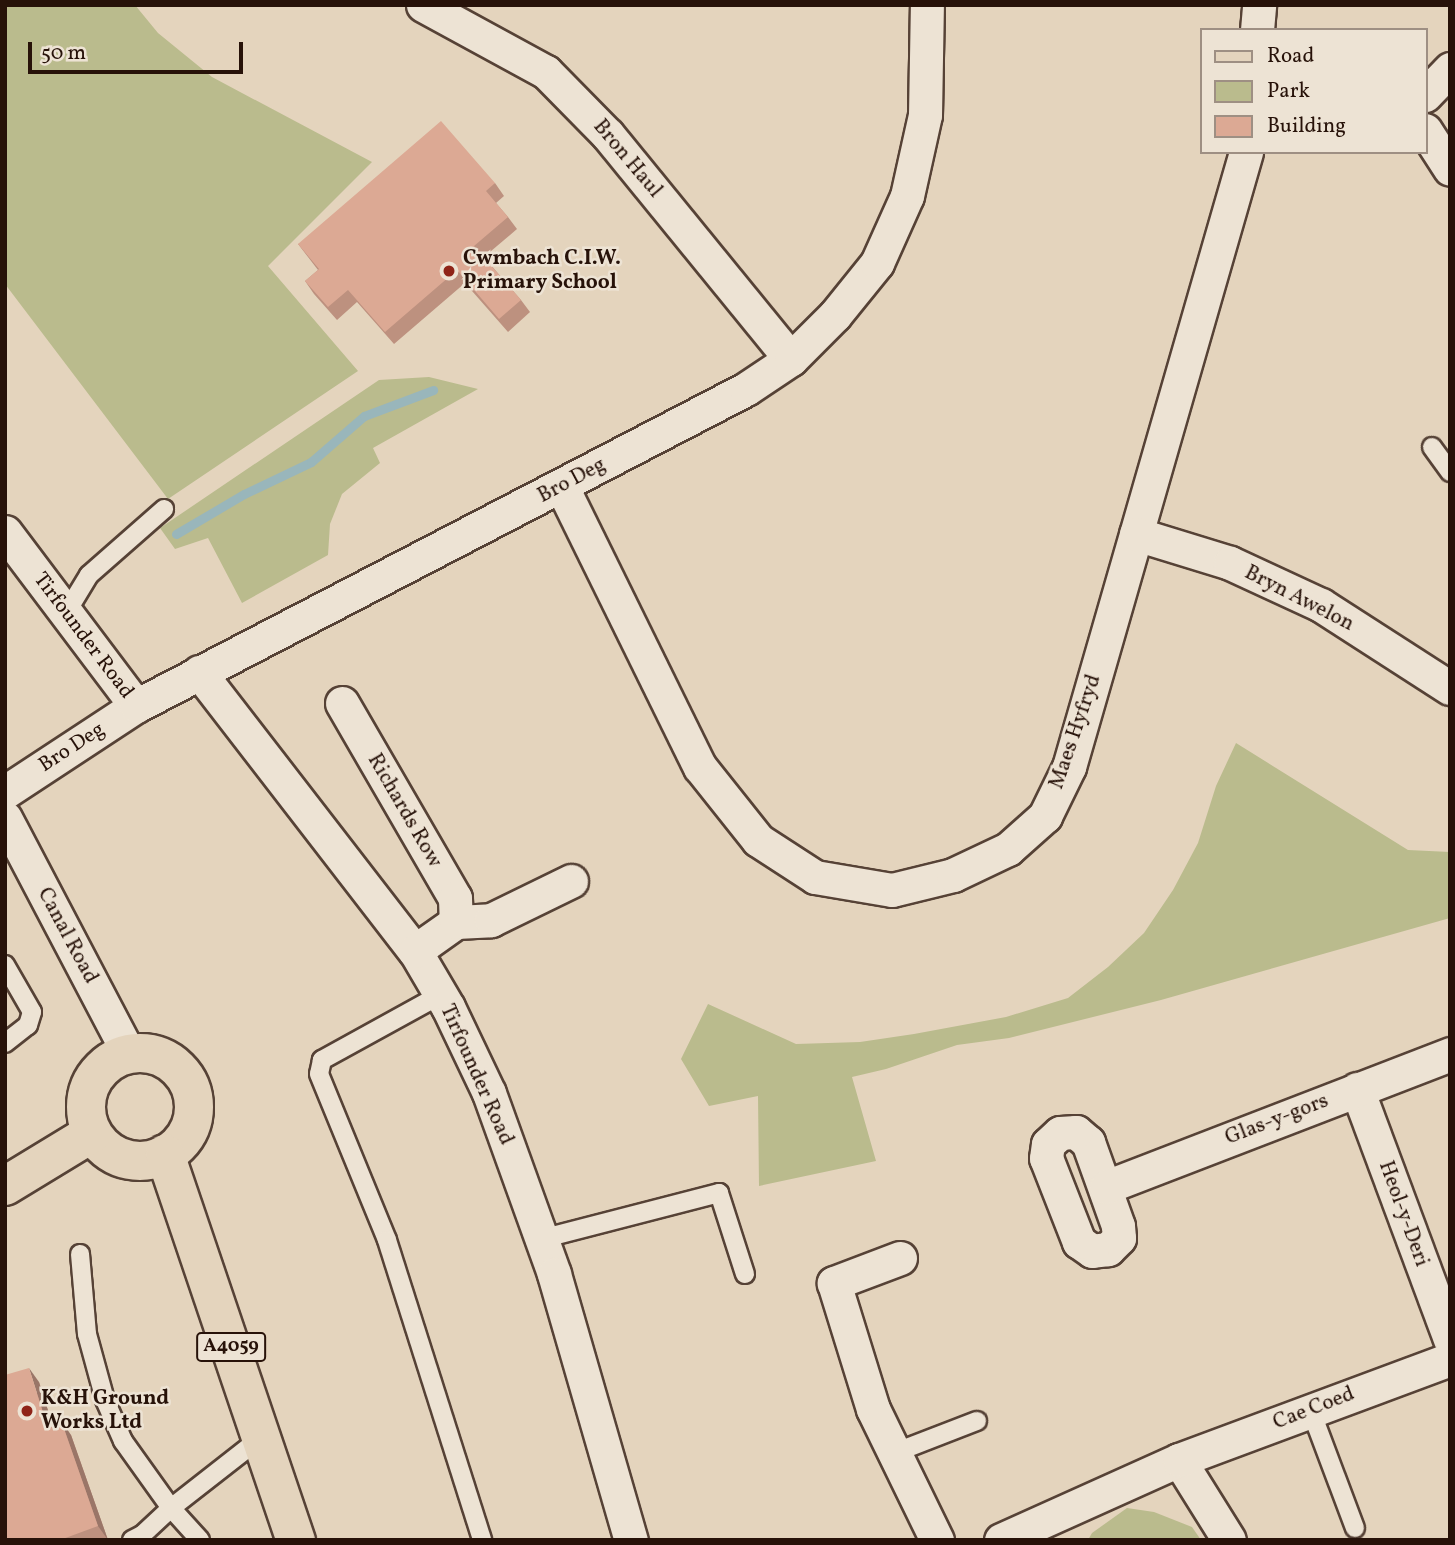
<!DOCTYPE html>
<style>
body{margin:0}
#map{position:relative;width:1455px;height:1545px;overflow:hidden;background:#e4d4bd;font-family:Vollkorn,serif}
div>[style]{position:absolute}
.green>*{inset:0;background:#babb8d}
.stream>*{height:9px;margin:-4.5px;padding:0 4.5px;transform-origin:4.5px;border-radius:4.5px;background:#99b6bb}
.roads{filter:drop-shadow(2px 0 #564236) drop-shadow(-2px 0 #564236) drop-shadow(0 2px #564236) drop-shadow(0 -2px #564236)}
.lane>*{height:18px;margin:-9px;padding:0 9px;transform-origin:9px;border-radius:9px;background:#ede3d4}
.street>*{height:33px;margin:-16.5px;padding:0 16.5px;transform-origin:16.5px;border-radius:16.5px;background:#ede3d4}
.primary>*{height:38px;margin:-19px;padding:0 19px;transform-origin:19px;border-radius:19px;background:#e4d4bd}
.primary>.ring{margin:-19px;padding:0;box-sizing:content-box;background:none;border:38px solid #e4d4bd;border-radius:50%}
.wall>*{inset:0;background:#bd917f}
.shaded-wall>*{inset:0;background:#9a7668}
.building>*{inset:0;background:#dca994}
.dots>*{width:19px;height:19px;translate:-50% -50%;box-sizing:border-box;border:4px solid #ede3d4;border-radius:50%}
span{translate:-50% -50%;white-space:nowrap;text-align:center;line-height:1.15;-webkit-text-stroke:5px #ede3d4;paint-order:stroke}
.shield-label span{padding:2px 5px;background:#ede3d4;border:2px solid;border-radius:5px;-webkit-text-stroke-width:0}
.shield-label{font-size:19px;color:#271209;font-weight:700}
.street-label{font-size:21px;color:#271209}
.poi-label{font-size:21px;color:#271209;font-weight:700}
.left{translate:0 -50%;text-align:left}
.frame{position:absolute;inset:0;border:7px solid #271209;pointer-events:none}
.legend{position:absolute;left:1200px;top:28px;width:228px;height:126px;box-sizing:border-box;background:#ede3d4;border:2px solid #9e8f83;margin:0;padding:9px 12px;list-style:none;font-size:21px;color:#271209}
.legend li{display:flex;align-items:center;gap:14px;height:35px}
.legend b{width:35px;border:2px solid #9e8f83}
.scale{position:absolute;left:28px;top:42px;width:215px;height:32px;box-sizing:border-box;border:4px solid #271209;border-top:0;padding-left:9px;font-size:21px;line-height:24px;white-space:nowrap;color:#271209;-webkit-text-stroke:5px #ede3d4;paint-order:stroke}
</style>
<div id="map">
<div class="green">
<div style="clip-path:polygon(5px 5px,135px 5px,158px 33px,212px 77px,372px 162px,268px 266px,358px 371px,168px 499px,5px 284px)"></div>
<div style="clip-path:polygon(429px 377px,478px 389px,373px 448px,380px 463px,342px 494px,330px 524px,328px 555px,242px 603px,208px 538px,175px 549px,160px 528px,379px 380px)"></div>
<div style="clip-path:polygon(1236px 743px,1408px 850px,1450px 852px,1450px 918px,1161px 1000px,1009px 1038px,957px 1045px,886px 1069px,852px 1077px,876px 1161px,759px 1186px,758px 1096px,709px 1106px,681px 1059px,708px 1004px,796px 1044px,860px 1042px,914px 1034px,1006px 1017px,1068px 998px,1108px 967px,1144px 933px,1173px 890px,1198px 843px,1216px 786px)"></div>
<div style="clip-path:polygon(1127px 1508px,1154px 1512px,1192px 1527px,1201px 1540px,1088px 1540px,1092px 1533px)"></div>
</div>
<div class="stream">
<div style="left:176px;top:534px;width:79px;rotate:-30.5deg"></div>
<div style="left:244px;top:494px;width:74px;rotate:-25.5deg"></div>
<div style="left:311px;top:462px;width:70px;rotate:-41deg"></div>
<div style="left:364px;top:416px;width:74px;rotate:-20.6deg"></div>
</div>
<div class="roads">
<div class="lane">
<div style="left:1432px;top:447px;width:31px;rotate:54deg"></div>
<div style="left:66px;top:613px;width:44px;rotate:-58.8deg"></div>
<div style="left:89px;top:575px;width:100px;rotate:-41.3deg"></div>
<div style="left:5px;top:965px;width:54px;rotate:60.1deg"></div>
<div style="left:32px;top:1012px;width:14px;rotate:107deg"></div>
<div style="left:28px;top:1025px;width:29px;rotate:142deg"></div>
<div style="left:440px;top:995px;width:135px;rotate:151.2deg"></div>
<div style="left:322px;top:1060px;width:14px;rotate:102deg"></div>
<div style="left:319px;top:1074px;width:179px;rotate:67.7deg"></div>
<div style="left:387px;top:1240px;width:315px;rotate:72.4deg"></div>
<div style="left:541px;top:1239px;width:184px;rotate:-14.5deg"></div>
<div style="left:719px;top:1193px;width:85px;rotate:72.2deg"></div>
<div style="left:80px;top:1254px;width:80px;rotate:85deg"></div>
<div style="left:87px;top:1334px;width:68px;rotate:74.7deg"></div>
<div style="left:105px;top:1400px;width:45px;rotate:66.3deg"></div>
<div style="left:123px;top:1441px;width:82px;rotate:54.4deg"></div>
<div style="left:171px;top:1508px;width:43px;rotate:47.8deg"></div>
<div style="left:1311px;top:1411px;width:125px;rotate:69.4deg"></div>
<div style="left:894px;top:1453px;width:89px;rotate:-21.1deg"></div>
<div style="left:132px;top:1540px;width:11px;rotate:-27deg"></div>
<div style="left:142px;top:1535px;width:40px;rotate:-43deg"></div>
<div style="left:171px;top:1508px;width:115px;rotate:-38deg"></div>
</div>
<div class="street">
<div style="left:423px;top:5px;width:140px;rotate:28.6deg"></div>
<div style="left:546px;top:72px;width:88px;rotate:45.5deg"></div>
<div style="left:608px;top:135px;width:289px;rotate:50.8deg"></div>
<div style="left:1257px;top:30px;width:25px;rotate:-85deg"></div>
<div style="left:1425px;top:95px;width:36px;rotate:-46deg"></div>
<div style="left:1425px;top:130px;width:46px;rotate:57.3deg"></div>
<div style="left:562px;top:487px;width:312px;rotate:63.8deg"></div>
<div style="left:700px;top:767px;width:93px;rotate:51.5deg"></div>
<div style="left:758px;top:840px;width:68px;rotate:33deg"></div>
<div style="left:815px;top:877px;width:78px;rotate:9.6deg"></div>
<div style="left:892px;top:890px;width:63px;rotate:-13.8deg"></div>
<div style="left:953px;top:875px;width:61px;rotate:-25.3deg"></div>
<div style="left:1008px;top:849px;width:50px;rotate:-41.7deg"></div>
<div style="left:1045px;top:816px;width:55px;rotate:-63.9deg"></div>
<div style="left:1069px;top:767px;width:640px;rotate:-73.94deg"></div>
<div style="left:5px;top:532px;width:218px;rotate:53deg"></div>
<div style="left:1136px;top:534px;width:98px;rotate:17.1deg"></div>
<div style="left:1230px;top:563px;width:100px;rotate:24.8deg"></div>
<div style="left:1321px;top:605px;width:153px;rotate:32.8deg"></div>
<div style="left:199px;top:672px;width:353px;rotate:52.3deg"></div>
<div style="left:415px;top:951px;width:65px;rotate:59.5deg"></div>
<div style="left:448px;top:1007px;width:95px;rotate:64.5deg"></div>
<div style="left:489px;top:1093px;width:192px;rotate:70.2deg"></div>
<div style="left:554px;top:1274px;width:277px;rotate:73.9deg"></div>
<div style="left:342px;top:703px;width:225px;rotate:59.9deg"></div>
<div style="left:455px;top:898px;width:24px;rotate:88deg"></div>
<div style="left:5px;top:792px;width:157px;rotate:-33.3deg"></div>
<div style="left:136px;top:706px;width:687px;rotate:-27.46deg"></div>
<div style="left:746px;top:389px;width:54px;rotate:-33.7deg"></div>
<div style="left:791px;top:359px;width:62px;rotate:-45deg"></div>
<div style="left:835px;top:315px;width:67px;rotate:-51.1deg"></div>
<div style="left:877px;top:263px;width:73px;rotate:-65.9deg"></div>
<div style="left:907px;top:196px;width:83px;rotate:-77.5deg"></div>
<div style="left:925px;top:115px;width:110px;rotate:-89deg"></div>
<div style="left:5px;top:818px;width:267px;rotate:62.3deg"></div>
<div style="left:415px;top:951px;width:50px;rotate:-35.3deg"></div>
<div style="left:456px;top:922px;width:35px;rotate:-3deg"></div>
<div style="left:491px;top:920px;width:89px;rotate:-26deg"></div>
<div style="left:1357px;top:1089px;width:267px;rotate:69.6deg"></div>
<div style="left:1076px;top:1132px;width:16px;rotate:40deg"></div>
<div style="left:1088px;top:1142px;width:89px;rotate:70.3deg"></div>
<div style="left:1118px;top:1226px;width:12px;rotate:85deg"></div>
<div style="left:1119px;top:1238px;width:16px;rotate:135deg"></div>
<div style="left:1108px;top:1249px;width:16px;rotate:173deg"></div>
<div style="left:1092px;top:1251px;width:16px;rotate:-145deg"></div>
<div style="left:1079px;top:1242px;width:90px;rotate:-111.4deg"></div>
<div style="left:1046px;top:1158px;width:14px;rotate:-82deg"></div>
<div style="left:1048px;top:1144px;width:16px;rotate:-43deg"></div>
<div style="left:1060px;top:1133px;width:16px;rotate:-4deg"></div>
<div style="left:1106px;top:1187px;width:369px;rotate:-21.1deg"></div>
<div style="left:900px;top:1258px;width:71px;rotate:159.3deg"></div>
<div style="left:834px;top:1283px;width:132px;rotate:72.8deg"></div>
<div style="left:873px;top:1409px;width:146px;rotate:64deg"></div>
<div style="left:1179px;top:1460px;width:94px;rotate:58deg"></div>
<div style="left:1001px;top:1540px;width:195px;rotate:-24.2deg"></div>
<div style="left:1179px;top:1460px;width:289px;rotate:-20.4deg"></div>
</div>
<div class="primary">
<div class="ring" style="left:86px;top:1053px;width:70px;height:70px"></div>
<div style="left:165px;top:1154px;width:408px;rotate:71.3deg"></div>
<div style="left:5px;top:1186px;width:102px;rotate:-31.3deg"></div>
</div>
</div>
<div class="wall">
<div style="clip-path:polygon(495px 183px,504px 196px,496px 203px,508px 217px,517px 229px,484px 257px,521px 300px,530px 312px,508px 332px,465px 283px,394px 344px,357px 302px,337px 320px,314px 294px,305px 281px,318px 270px,298px 244px)"></div>
<div style="clip-path:polygon(39px 1382px,52px 1423px,71px 1435px,108px 1540px,5px 1540px)"></div>
</div>
<div class="shaded-wall">
<div style="clip-path:polygon(29px 1368px,39px 1382px,57px 1439px,47px 1425px)"></div>
<div style="clip-path:polygon(61px 1420px,71px 1435px,108px 1540px,98px 1526px)"></div>
</div>
<div class="building">
<div style="clip-path:polygon(441px 121px,495px 183px,486px 191px,508px 217px,474px 246px,521px 300px,499px 319px,457px 270px,385px 332px,348px 290px,328px 307px,305px 281px,319px 269px,298px 244px)"></div>
<div style="clip-path:polygon(29px 1368px,47px 1425px,61px 1420px,98px 1526px,60px 1540px,5px 1540px,5px 1375px)"></div>
</div>
<div class="dots">
<div style="left:449px;top:271px;background:#8f2418"></div>
<div style="left:27px;top:1411px;background:#8f2418"></div>
</div>
<div class="shield-label">
<span style="left:231px;top:1347px">A4059</span>
</div>
<div class="street-label">
<span style="left:627px;top:159px;rotate:50deg">Bron Haul</span>
<span style="left:572px;top:481px;rotate:-28deg">Bro Deg</span>
<span style="left:1299px;top:599px;rotate:27deg">Bryn Awelon</span>
<span style="left:83px;top:636px;rotate:53deg">Tirfounder Road</span>
<span style="left:1076px;top:732px;rotate:-71deg">Maes Hyfryd</span>
<span style="left:72px;top:748px;rotate:-33deg">Bro Deg</span>
<span style="left:404px;top:811px;rotate:60deg">Richards Row</span>
<span style="left:67px;top:936px;rotate:62deg">Canal Road</span>
<span style="left:476px;top:1075px;rotate:66deg">Tirfounder Road</span>
<span style="left:1277px;top:1120px;rotate:-21deg">Glas-y-gors</span>
<span style="left:1403px;top:1214px;rotate:70deg">Heol-y-Deri</span>
<span style="left:1314px;top:1409px;rotate:-21deg">Cae Coed</span>
</div>
<div class="poi-label">
<span class="left" style="left:463px;top:271px">Cwmbach C.I.W.<br>Primary School</span>
<span class="left" style="left:41px;top:1411px">K&amp;H Ground<br>Works Ltd</span>
</div>
<div class="frame"></div>
<ul class="legend">
<li><b style="height:9px;background:#e4d4bd"></b>Road</li>
<li><b style="height:19px;background:#babb8d"></b>Park</li>
<li><b style="height:19px;background:#dca994"></b>Building</li>
</ul>
<div class="scale">50 m</div>
</div>
